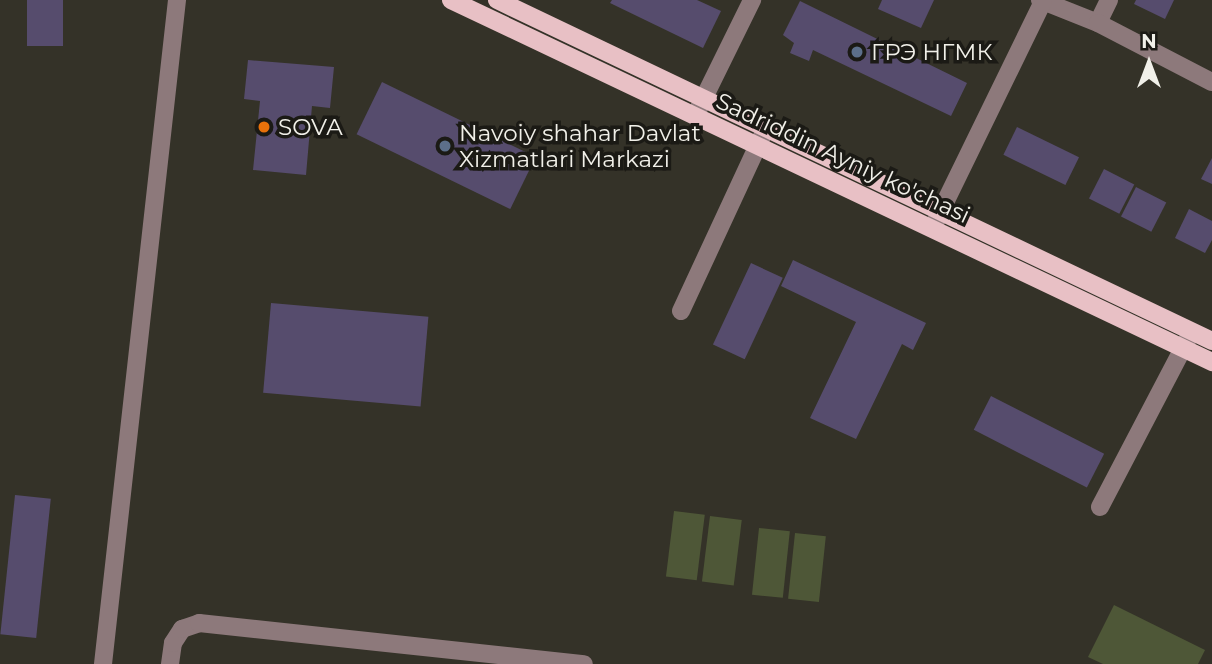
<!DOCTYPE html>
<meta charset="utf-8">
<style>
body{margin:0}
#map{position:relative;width:1212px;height:664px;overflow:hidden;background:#343228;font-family:Montserrat,sans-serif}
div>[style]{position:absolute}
.green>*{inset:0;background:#4e5737;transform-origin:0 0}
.building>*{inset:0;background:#564c6d;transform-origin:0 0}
.minor>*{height:18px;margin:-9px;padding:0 9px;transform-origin:9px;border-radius:9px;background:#8d797b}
.major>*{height:18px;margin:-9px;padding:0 9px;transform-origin:9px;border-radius:9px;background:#e8c0c5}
.dots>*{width:19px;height:19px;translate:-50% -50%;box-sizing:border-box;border:4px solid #1b1a15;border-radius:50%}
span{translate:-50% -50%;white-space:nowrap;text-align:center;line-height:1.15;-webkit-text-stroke:7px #1b1a15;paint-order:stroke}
.poi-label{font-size:23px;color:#f1f0e9}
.left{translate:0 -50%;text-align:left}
.street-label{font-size:23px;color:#f1f0e9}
.north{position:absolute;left:1114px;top:28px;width:70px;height:70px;-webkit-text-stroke:5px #1b1a15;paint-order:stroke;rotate:0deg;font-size:19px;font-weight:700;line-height:28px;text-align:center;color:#f1f0e9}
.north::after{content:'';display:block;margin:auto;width:24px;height:32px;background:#f1f0e9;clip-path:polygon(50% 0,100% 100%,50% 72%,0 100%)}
</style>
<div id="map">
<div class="green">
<div style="left:674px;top:511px;width:31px;height:66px;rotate:7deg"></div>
<div style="left:710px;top:516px;width:32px;height:66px;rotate:7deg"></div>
<div style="left:759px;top:528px;width:31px;height:67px;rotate:6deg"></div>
<div style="left:795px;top:533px;width:31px;height:66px;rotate:6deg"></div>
<div style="clip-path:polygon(1114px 605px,1205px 650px,1198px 664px,1103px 664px,1088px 657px)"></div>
</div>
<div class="building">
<div style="left:27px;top:0;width:36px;height:46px"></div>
<div style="clip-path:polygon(612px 0,697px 0,721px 11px,703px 48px,610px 3px)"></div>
<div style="clip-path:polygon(882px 0,934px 0,921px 28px,878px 9px)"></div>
<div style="clip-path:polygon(1136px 0,1174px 0,1165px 19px,1134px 4px)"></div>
<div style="clip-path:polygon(800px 1px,967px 83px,951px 116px,813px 50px,809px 61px,790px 53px,794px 43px,783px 35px)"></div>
<div style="clip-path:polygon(248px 60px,334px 67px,330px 108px,312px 106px,306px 175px,253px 170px,260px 101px,244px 99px)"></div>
<div style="left:382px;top:82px;width:171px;height:58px;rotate:26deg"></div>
<div style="left:1017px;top:127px;width:69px;height:31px;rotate:26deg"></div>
<div style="clip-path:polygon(1212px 158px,1212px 184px,1201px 179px)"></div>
<div style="left:1104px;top:169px;width:34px;height:33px;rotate:27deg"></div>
<div style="left:1136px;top:187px;width:34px;height:33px;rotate:27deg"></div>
<div style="clip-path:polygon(1189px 209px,1212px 221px,1212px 240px,1205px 253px,1175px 238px)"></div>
<div style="clip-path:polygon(793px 260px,926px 323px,913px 350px,902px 344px,856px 439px,810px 418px,856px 322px,781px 286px)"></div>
<div style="left:751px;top:263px;width:35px;height:90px;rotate:25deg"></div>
<div style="left:271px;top:303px;width:158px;height:90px;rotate:5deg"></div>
<div style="left:991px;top:396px;width:127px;height:38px;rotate:27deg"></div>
<div style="left:15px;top:495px;width:36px;height:140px;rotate:6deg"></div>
</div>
<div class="minor">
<div style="left:1040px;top:0;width:62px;rotate:21.6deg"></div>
<div style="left:1109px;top:0;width:25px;rotate:116deg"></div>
<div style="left:1098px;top:23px;width:128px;rotate:27.4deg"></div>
<div style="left:697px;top:112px;width:125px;rotate:-63.8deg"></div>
<div style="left:934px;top:225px;width:248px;rotate:-64deg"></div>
<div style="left:681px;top:311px;width:197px;rotate:-65.1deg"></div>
<div style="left:1100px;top:507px;width:194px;rotate:-62.4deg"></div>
<div style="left:103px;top:664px;width:668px;rotate:-83.64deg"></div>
<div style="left:170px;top:664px;width:21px;rotate:-82deg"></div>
<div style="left:173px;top:643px;width:17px;rotate:-57deg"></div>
<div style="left:182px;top:629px;width:18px;rotate:-19deg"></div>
<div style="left:199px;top:623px;width:387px;rotate:6.1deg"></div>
</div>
<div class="major">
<div style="left:451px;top:0;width:843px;rotate:25.44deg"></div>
<div style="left:497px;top:0;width:792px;rotate:25.5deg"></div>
</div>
<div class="dots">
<div style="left:857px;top:52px;background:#5c6f8a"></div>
<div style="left:264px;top:127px;background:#e8710a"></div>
<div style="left:445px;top:146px;background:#5c6f8a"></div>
</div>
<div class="poi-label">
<span class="left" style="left:871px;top:52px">ГРЭ НГМК</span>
<span class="left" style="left:278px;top:127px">SOVA</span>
<span class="left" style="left:459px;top:146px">Navoiy shahar Davlat<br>Xizmatlari Markazi</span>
</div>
<div class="street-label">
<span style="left:843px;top:158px;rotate:25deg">Sadriddin Ayniy ko'chasi</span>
</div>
<div class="north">N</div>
</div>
